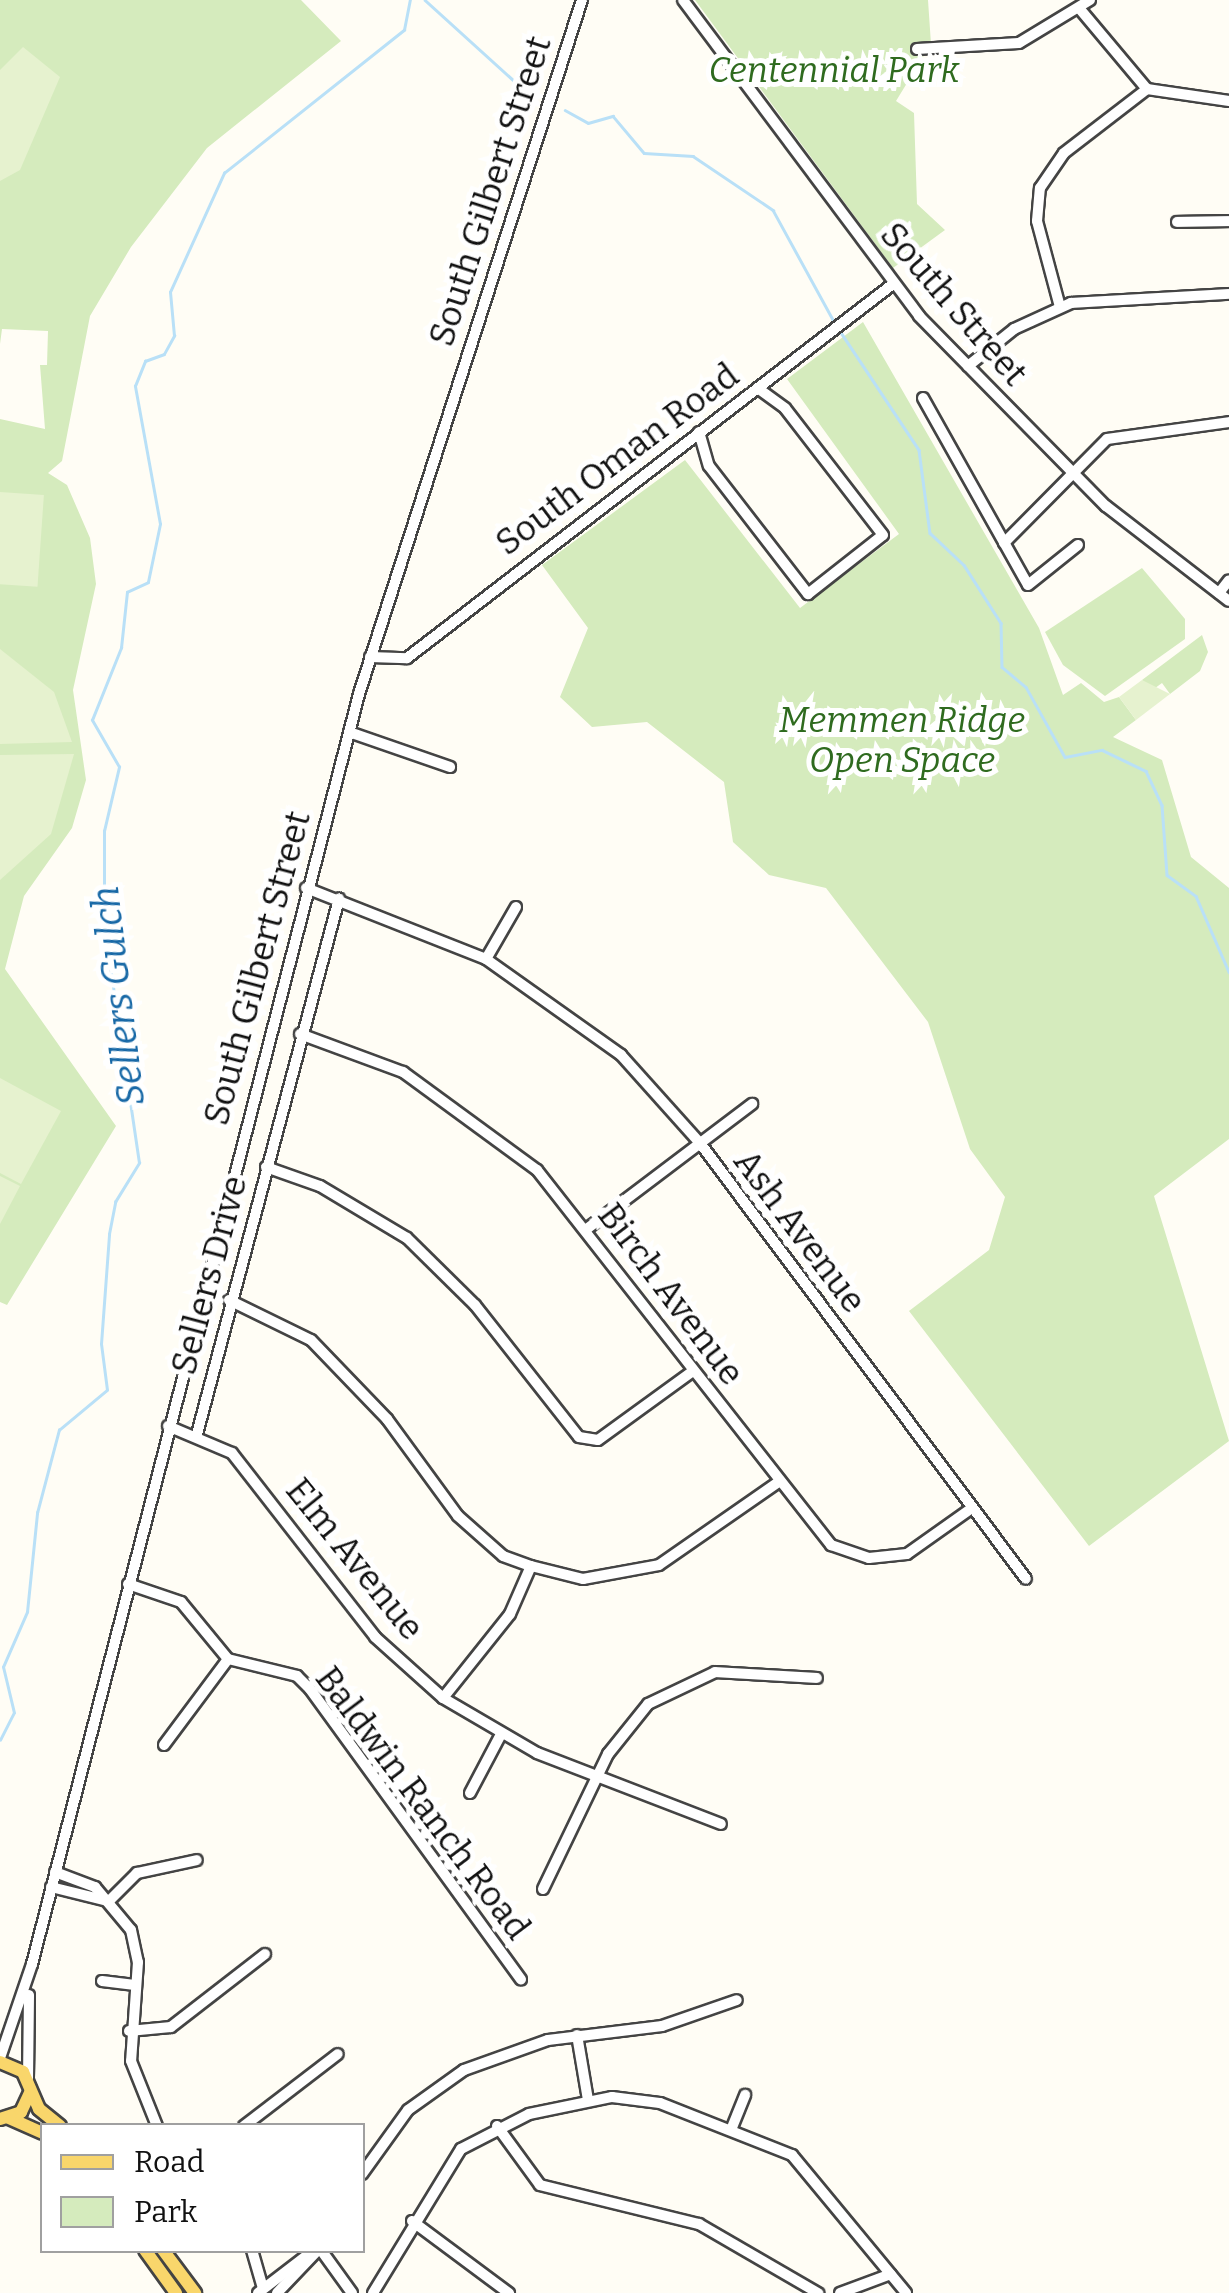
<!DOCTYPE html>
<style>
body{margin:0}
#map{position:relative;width:1229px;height:2293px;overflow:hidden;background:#fffdf5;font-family:Bitter,serif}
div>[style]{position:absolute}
.green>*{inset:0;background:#d5ebbd}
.pitch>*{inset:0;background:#e6f2cf;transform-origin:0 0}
.stream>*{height:2.5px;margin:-1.25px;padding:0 1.25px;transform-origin:1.25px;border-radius:1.25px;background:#b9e0f7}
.roads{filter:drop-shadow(2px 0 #444) drop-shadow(-2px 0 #444) drop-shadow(0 2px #444) drop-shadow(0 -2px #444)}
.minor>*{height:10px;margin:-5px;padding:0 5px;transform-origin:5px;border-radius:5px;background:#fff}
.major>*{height:12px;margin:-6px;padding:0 6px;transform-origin:6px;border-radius:6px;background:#f9d66b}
span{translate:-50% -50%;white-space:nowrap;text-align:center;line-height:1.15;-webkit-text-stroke:10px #fff;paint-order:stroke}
.park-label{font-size:35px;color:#2f6b1f;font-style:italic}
.street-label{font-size:35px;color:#111}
.water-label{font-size:38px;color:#1768a6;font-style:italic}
.legend{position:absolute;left:40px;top:2123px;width:325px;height:130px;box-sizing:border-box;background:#fff;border:2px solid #a0a0a0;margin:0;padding:12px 18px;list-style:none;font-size:30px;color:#111}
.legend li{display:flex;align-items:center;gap:20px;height:50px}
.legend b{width:50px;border:2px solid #a0a0a0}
</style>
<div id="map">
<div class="green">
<div style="clip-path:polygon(0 0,301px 0,341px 41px,207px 148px,131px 247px,90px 316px,62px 461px,48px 473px,67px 485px,90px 538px,96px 584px,73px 690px,86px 780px,72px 828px,24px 896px,5px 969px,116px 1126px,7px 1305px,0 1302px,0 419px,45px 429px,40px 365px,47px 365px,48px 331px,2px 329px,0 344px)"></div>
<div style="clip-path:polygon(695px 0,928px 0,931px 44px,896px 101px,914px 113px,917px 204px,945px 230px,893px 268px)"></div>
<div style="clip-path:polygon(863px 322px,1039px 628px,1063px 695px,1081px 683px,1104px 702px,1119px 697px,1136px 720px,1113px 737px,1162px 760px,1191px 857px,1229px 888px,1229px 1139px,1154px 1196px,1229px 1441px,1089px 1546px,909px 1311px,989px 1250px,1005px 1197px,970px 1149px,928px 1022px,826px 888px,769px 875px,733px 842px,724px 782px,647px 722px,592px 727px,560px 697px,588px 628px,542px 565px,685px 460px,800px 608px,899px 534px,787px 379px)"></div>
<div style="clip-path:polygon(1142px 568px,1185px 619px,1185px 639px,1105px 696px,1063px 665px,1045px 632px)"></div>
<div style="clip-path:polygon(1202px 635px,1208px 652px,1200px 671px,1170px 694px,1162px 683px,1151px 691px,1142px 680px)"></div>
</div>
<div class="pitch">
<div style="clip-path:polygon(23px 47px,60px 77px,20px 170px,0 181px,0 70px)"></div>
<div style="left:0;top:492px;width:44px;height:92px;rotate:4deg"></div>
<div style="clip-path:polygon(0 649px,54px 692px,72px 742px,0 744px)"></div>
<div style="clip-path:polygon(1142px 680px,1170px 694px,1136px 720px,1119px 697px)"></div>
<div style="clip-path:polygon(74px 754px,51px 834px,0 880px,0 755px)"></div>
<div style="clip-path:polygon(0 1078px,61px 1111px,21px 1184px,0 1173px)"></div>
<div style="clip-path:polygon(0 1176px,20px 1186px,0 1224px)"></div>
</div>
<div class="stream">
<div style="left:425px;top:0;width:146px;rotate:42.2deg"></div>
<div style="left:565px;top:110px;width:26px;rotate:29deg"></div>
<div style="left:588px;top:123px;width:26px;rotate:-16deg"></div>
<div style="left:613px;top:116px;width:48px;rotate:50deg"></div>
<div style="left:644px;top:153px;width:49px;rotate:3.5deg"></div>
<div style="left:693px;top:156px;width:97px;rotate:34deg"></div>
<div style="left:773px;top:210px;width:131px;rotate:61.3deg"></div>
<div style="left:840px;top:331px;width:143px;rotate:56.4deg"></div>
<div style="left:919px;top:450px;width:84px;rotate:82.5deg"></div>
<div style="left:930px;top:533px;width:47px;rotate:43.3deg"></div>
<div style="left:964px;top:565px;width:69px;rotate:57.5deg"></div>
<div style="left:1001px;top:623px;width:44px;rotate:88.7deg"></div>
<div style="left:1002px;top:667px;width:31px;rotate:40deg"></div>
<div style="left:1026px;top:687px;width:80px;rotate:60.9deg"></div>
<div style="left:1065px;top:757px;width:38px;rotate:-11deg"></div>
<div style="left:1102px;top:750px;width:49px;rotate:25.5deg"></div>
<div style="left:1146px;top:771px;width:38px;rotate:65deg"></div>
<div style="left:1162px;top:805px;width:70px;rotate:85.9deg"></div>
<div style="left:1167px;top:875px;width:36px;rotate:36deg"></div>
<div style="left:1196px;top:896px;width:83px;rotate:66.5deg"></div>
<div style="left:0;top:1740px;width:30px;rotate:-63deg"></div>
<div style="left:14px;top:1713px;width:47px;rotate:-103.4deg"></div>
<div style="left:3px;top:1667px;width:60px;rotate:-66.4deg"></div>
<div style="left:27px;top:1612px;width:100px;rotate:-84.2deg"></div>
<div style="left:37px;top:1513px;width:86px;rotate:-75.2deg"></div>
<div style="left:59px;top:1430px;width:62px;rotate:-39.8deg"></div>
<div style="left:107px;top:1390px;width:46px;rotate:-97.4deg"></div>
<div style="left:101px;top:1344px;width:110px;rotate:-85.8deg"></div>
<div style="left:109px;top:1234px;width:33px;rotate:-79deg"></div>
<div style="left:115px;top:1202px;width:46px;rotate:-58.4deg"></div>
<div style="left:139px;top:1163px;width:240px;rotate:-98.4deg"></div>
<div style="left:104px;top:926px;width:95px;rotate:-90deg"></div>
<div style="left:104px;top:831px;width:66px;rotate:-76.8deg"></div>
<div style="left:119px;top:767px;width:54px;rotate:-119.9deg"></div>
<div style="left:92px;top:720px;width:78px;rotate:-68.1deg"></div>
<div style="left:121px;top:648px;width:56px;rotate:-83.9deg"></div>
<div style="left:127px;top:592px;width:23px;rotate:-25deg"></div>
<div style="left:148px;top:582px;width:59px;rotate:-78.3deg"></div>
<div style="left:160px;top:524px;width:140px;rotate:-100.3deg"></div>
<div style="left:135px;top:386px;width:27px;rotate:-68deg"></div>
<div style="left:145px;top:361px;width:20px;rotate:-20deg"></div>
<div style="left:164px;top:354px;width:21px;rotate:-61deg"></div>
<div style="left:174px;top:336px;width:44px;rotate:-95.2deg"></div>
<div style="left:170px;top:292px;width:131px;rotate:-65.6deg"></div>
<div style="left:224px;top:173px;width:230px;rotate:-38.5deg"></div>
<div style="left:404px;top:30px;width:31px;rotate:-79deg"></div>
</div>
<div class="roads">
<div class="minor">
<div style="left:683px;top:0;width:394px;rotate:53.2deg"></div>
<div style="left:919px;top:316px;width:267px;rotate:45.5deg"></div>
<div style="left:1106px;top:506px;width:155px;rotate:37.7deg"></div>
<div style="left:1079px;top:8px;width:106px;rotate:50deg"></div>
<div style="left:1147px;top:89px;width:83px;rotate:8.3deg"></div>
<div style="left:917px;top:49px;width:102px;rotate:-3.4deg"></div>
<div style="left:1019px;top:43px;width:83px;rotate:-31.2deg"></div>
<div style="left:1177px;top:222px;width:52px;rotate:-1.1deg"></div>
<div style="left:1060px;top:307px;width:89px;rotate:-105deg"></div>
<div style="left:1037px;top:221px;width:33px;rotate:-85deg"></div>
<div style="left:1040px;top:188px;width:42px;rotate:-55.6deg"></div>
<div style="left:1064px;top:153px;width:105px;rotate:-37.6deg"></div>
<div style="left:968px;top:366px;width:59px;rotate:-38.8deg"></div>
<div style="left:1014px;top:329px;width:63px;rotate:-24.5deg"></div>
<div style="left:1071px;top:303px;width:158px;rotate:-3.3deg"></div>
<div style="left:923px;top:398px;width:214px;rotate:60.7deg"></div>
<div style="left:1028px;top:585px;width:64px;rotate:-38.7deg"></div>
<div style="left:699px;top:432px;width:35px;rotate:74deg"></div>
<div style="left:709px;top:466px;width:162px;rotate:52.3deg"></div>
<div style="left:808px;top:594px;width:95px;rotate:-38.2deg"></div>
<div style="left:883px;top:535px;width:160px;rotate:-127.7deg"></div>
<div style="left:785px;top:408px;width:34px;rotate:-144deg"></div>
<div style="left:1004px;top:543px;width:146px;rotate:-45.3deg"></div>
<div style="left:1107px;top:439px;width:123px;rotate:-7.9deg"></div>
<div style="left:1219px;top:593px;width:16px;rotate:-52deg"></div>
<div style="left:370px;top:657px;width:37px;rotate:2deg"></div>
<div style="left:407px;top:658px;width:613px;rotate:-37.58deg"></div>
<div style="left:349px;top:732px;width:107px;rotate:19.1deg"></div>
<div style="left:306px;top:888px;width:193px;rotate:21.5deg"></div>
<div style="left:486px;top:959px;width:166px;rotate:35.4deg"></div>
<div style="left:621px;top:1055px;width:118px;rotate:48.1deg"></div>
<div style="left:700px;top:1143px;width:544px;rotate:53.21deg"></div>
<div style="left:486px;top:959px;width:60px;rotate:-60deg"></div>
<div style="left:300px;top:1034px;width:110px;rotate:20.3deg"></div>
<div style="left:403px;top:1072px;width:166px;rotate:36.2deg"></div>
<div style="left:537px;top:1170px;width:477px;rotate:51.9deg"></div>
<div style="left:831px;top:1545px;width:40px;rotate:18.9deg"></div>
<div style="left:869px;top:1558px;width:38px;rotate:-6deg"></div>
<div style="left:907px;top:1554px;width:80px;rotate:-35.3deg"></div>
<div style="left:266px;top:1167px;width:57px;rotate:19.4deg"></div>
<div style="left:320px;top:1186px;width:101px;rotate:30.9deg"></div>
<div style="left:407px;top:1238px;width:95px;rotate:44.6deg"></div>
<div style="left:475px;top:1305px;width:168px;rotate:51.8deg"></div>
<div style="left:579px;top:1437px;width:19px;rotate:9deg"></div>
<div style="left:598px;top:1440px;width:117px;rotate:-36deg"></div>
<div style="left:588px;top:1228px;width:206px;rotate:-37.1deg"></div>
<div style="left:229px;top:1300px;width:91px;rotate:26deg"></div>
<div style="left:311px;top:1340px;width:110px;rotate:46.1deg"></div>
<div style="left:387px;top:1419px;width:120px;rotate:53.8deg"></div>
<div style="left:458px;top:1516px;width:60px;rotate:41.6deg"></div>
<div style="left:503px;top:1556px;width:30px;rotate:20deg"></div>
<div style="left:531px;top:1566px;width:54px;rotate:14deg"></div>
<div style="left:583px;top:1579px;width:77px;rotate:-10.4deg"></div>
<div style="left:659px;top:1565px;width:144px;rotate:-34.8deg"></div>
<div style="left:168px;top:1426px;width:69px;rotate:22.9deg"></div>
<div style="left:232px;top:1453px;width:233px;rotate:52.1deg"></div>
<div style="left:375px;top:1637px;width:91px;rotate:41.9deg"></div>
<div style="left:443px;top:1698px;width:109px;rotate:30.3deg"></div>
<div style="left:537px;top:1753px;width:197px;rotate:21.1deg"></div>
<div style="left:197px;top:1434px;width:554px;rotate:-75.14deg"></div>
<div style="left:128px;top:1584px;width:56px;rotate:18.8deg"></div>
<div style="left:181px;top:1602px;width:74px;rotate:50.5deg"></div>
<div style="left:228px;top:1659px;width:71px;rotate:13.8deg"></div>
<div style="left:297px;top:1676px;width:18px;rotate:45deg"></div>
<div style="left:310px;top:1689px;width:359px;rotate:54deg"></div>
<div style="left:443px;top:1698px;width:107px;rotate:-51.4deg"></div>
<div style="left:510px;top:1614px;width:52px;rotate:-66.4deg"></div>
<div style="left:164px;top:1745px;width:107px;rotate:-53.3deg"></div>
<div style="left:470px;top:1793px;width:64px;rotate:-62.2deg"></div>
<div style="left:55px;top:1872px;width:43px;rotate:20.6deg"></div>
<div style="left:95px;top:1887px;width:56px;rotate:50.1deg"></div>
<div style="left:131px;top:1930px;width:33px;rotate:78deg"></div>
<div style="left:138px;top:1962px;width:99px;rotate:94deg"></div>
<div style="left:131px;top:2061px;width:70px;rotate:68.2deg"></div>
<div style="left:51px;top:1887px;width:59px;rotate:13.8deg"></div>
<div style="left:543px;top:1889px;width:150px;rotate:-64.3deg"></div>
<div style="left:608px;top:1754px;width:64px;rotate:-51.3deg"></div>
<div style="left:648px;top:1704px;width:74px;rotate:-25.5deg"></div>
<div style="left:715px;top:1672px;width:102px;rotate:3.4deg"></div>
<div style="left:109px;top:1901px;width:40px;rotate:-45deg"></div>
<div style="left:137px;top:1873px;width:61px;rotate:-12.2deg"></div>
<div style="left:102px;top:1981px;width:33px;rotate:7deg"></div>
<div style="left:129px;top:2031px;width:42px;rotate:-5.4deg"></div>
<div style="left:171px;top:2027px;width:119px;rotate:-37.8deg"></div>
<div style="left:577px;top:2035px;width:66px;rotate:80.4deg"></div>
<div style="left:0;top:2058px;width:99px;rotate:-71.2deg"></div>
<div style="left:32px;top:1964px;width:1311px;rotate:-75.56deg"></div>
<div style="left:359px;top:694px;width:729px;rotate:-72.19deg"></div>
<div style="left:28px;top:2078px;width:83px;rotate:-89.3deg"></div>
<div style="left:244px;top:2126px;width:118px;rotate:-37.5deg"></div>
<div style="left:497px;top:2126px;width:73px;rotate:53.9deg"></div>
<div style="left:540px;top:2185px;width:164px;rotate:13.8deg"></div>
<div style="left:699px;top:2224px;width:138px;rotate:30.1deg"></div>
<div style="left:731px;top:2130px;width:38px;rotate:-68deg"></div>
<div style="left:362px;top:2174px;width:79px;rotate:-54.3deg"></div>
<div style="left:408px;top:2110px;width:69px;rotate:-35.5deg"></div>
<div style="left:464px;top:2070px;width:89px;rotate:-19.7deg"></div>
<div style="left:548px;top:2040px;width:115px;rotate:-7deg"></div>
<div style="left:662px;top:2026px;width:79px;rotate:-19.1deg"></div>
<div style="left:412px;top:2221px;width:121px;rotate:36.6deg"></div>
<div style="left:252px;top:2250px;width:40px;rotate:74deg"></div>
<div style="left:321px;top:2250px;width:53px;rotate:54.2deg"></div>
<div style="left:258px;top:2293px;width:71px;rotate:-37.5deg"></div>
<div style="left:277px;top:2293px;width:58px;rotate:-46.4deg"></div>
<div style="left:373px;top:2293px;width:169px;rotate:-58.6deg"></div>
<div style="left:461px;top:2149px;width:76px;rotate:-27.2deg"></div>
<div style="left:529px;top:2114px;width:85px;rotate:-11.6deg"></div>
<div style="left:612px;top:2097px;width:48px;rotate:7.1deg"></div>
<div style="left:660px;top:2103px;width:142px;rotate:21.5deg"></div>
<div style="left:792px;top:2155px;width:179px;rotate:50.4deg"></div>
<div style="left:840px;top:2293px;width:54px;rotate:-20.4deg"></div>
</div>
<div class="major">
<div style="left:0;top:2062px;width:25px;rotate:23deg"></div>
<div style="left:23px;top:2072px;width:40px;rotate:66.6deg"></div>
<div style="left:39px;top:2109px;width:27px;rotate:39deg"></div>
<div style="left:9px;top:2118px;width:36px;rotate:24deg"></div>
<div style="left:0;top:2119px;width:22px;rotate:-18deg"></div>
<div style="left:21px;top:2112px;width:21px;rotate:-65deg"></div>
<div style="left:145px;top:2250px;width:53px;rotate:54.2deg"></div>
<div style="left:163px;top:2250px;width:54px;rotate:53.3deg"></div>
</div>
</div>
<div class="park-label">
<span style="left:834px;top:70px">Centennial Park</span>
<span style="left:902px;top:740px">Memmen Ridge<br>Open Space</span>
</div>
<div class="street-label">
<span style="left:490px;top:191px;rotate:-72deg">South Gilbert Street</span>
<span style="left:954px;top:304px;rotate:49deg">South Street</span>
<span style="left:617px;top:459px;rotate:-37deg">South Oman Road</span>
<span style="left:257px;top:968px;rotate:-75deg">South Gilbert Street</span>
<span style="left:800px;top:1231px;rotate:53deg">Ash Avenue</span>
<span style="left:209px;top:1275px;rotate:-75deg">Sellers Drive</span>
<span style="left:671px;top:1294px;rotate:53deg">Birch Avenue</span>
<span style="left:355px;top:1559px;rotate:51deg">Elm Avenue</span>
<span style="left:423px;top:1803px;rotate:53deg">Baldwin Ranch Road</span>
</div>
<div class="water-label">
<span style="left:119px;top:996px;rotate:-97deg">Sellers Gulch</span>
</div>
<ul class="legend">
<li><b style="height:12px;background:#f9d66b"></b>Road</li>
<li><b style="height:28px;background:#d5ebbd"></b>Park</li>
</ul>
</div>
